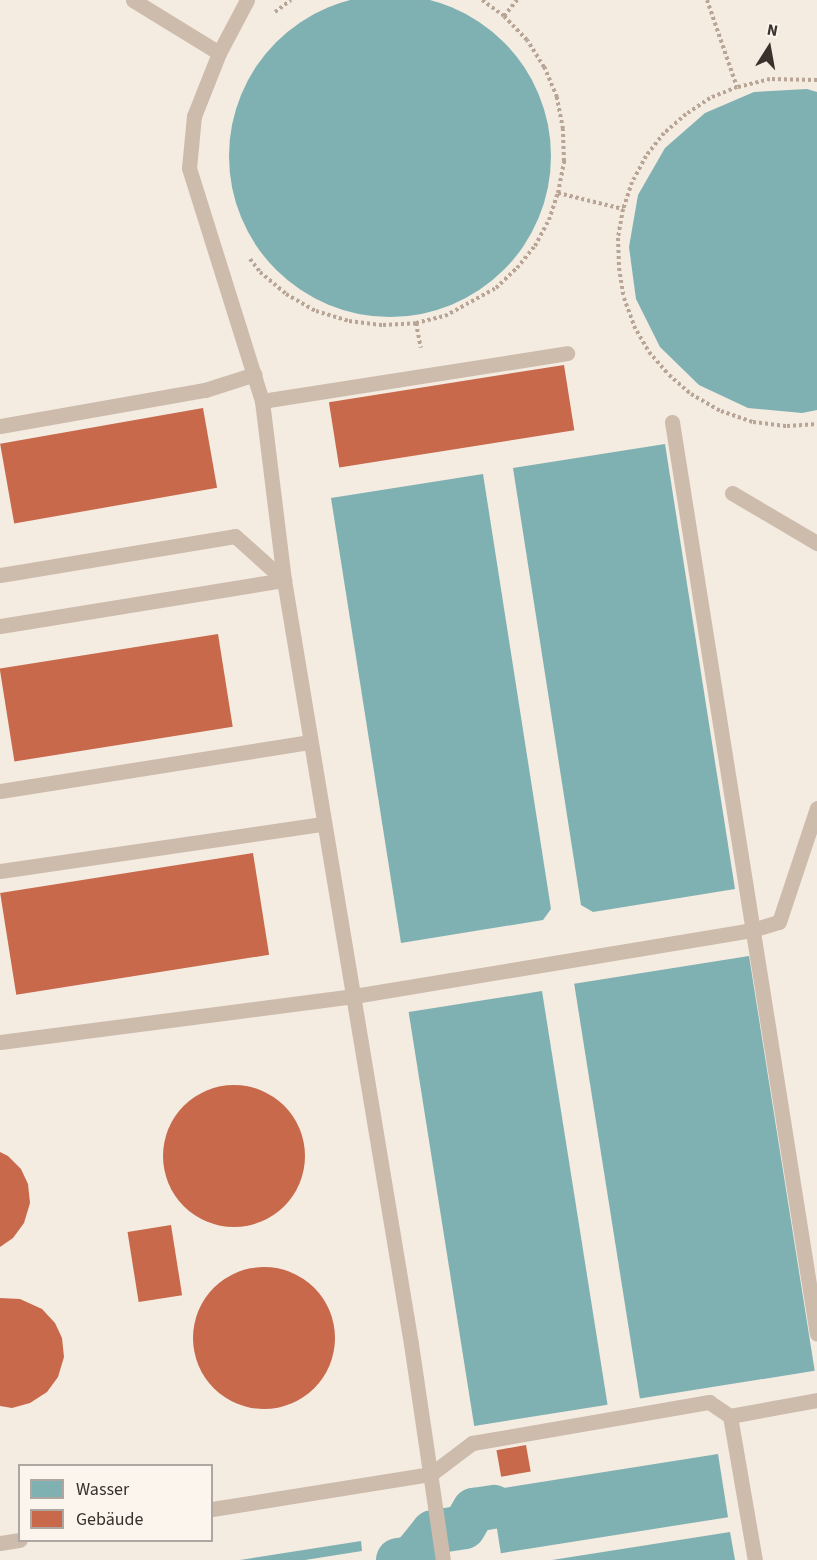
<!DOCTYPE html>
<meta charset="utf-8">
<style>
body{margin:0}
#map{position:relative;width:817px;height:1560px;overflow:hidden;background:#f4ebe1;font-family:"Source Sans 3",sans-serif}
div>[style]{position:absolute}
.water>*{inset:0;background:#7fb0b2;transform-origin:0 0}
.round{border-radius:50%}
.canal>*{height:44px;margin:-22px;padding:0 22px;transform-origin:22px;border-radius:22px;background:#7fb0b2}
.building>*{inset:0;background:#c8694b;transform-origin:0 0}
.path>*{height:4px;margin-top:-2px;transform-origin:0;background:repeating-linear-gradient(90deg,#b9a596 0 3px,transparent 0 6px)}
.lane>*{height:15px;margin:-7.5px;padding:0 7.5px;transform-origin:7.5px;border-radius:7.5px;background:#cdbbac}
span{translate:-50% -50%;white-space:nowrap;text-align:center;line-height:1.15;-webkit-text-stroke:4.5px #fbf5ee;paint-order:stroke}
.legend{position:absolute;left:18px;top:1464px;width:195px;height:78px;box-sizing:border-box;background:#fbf5ee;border:2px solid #aea6a0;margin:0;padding:8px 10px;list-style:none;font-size:18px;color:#3b302b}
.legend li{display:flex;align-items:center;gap:12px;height:30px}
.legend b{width:30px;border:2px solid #aea6a0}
.north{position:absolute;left:739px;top:18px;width:60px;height:60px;-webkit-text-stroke:4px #fbf5ee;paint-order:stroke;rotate:11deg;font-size:16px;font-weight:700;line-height:24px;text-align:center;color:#3b302b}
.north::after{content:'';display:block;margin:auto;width:21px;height:27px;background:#3b302b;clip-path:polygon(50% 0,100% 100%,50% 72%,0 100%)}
</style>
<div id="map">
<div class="water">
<div class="round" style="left:229px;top:-5px;width:322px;height:322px"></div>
<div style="clip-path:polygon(807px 89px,817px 92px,817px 410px,802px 413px,748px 408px,699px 385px,660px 347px,636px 299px,629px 247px,638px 195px,665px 148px,705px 113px,754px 92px)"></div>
<div style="clip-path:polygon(665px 444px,735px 889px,593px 912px,581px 905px,513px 468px)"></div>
<div style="clip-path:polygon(483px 474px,551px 909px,543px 920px,401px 943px,331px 498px)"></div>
<div style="left:749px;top:956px;width:420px;height:177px;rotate:81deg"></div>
<div style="left:542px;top:991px;width:419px;height:135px;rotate:81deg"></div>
<div style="left:718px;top:1454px;width:64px;height:230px;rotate:81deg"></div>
<div style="clip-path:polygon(730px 1532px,735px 1560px,552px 1560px)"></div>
<div style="clip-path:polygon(361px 1541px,362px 1551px,305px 1560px,240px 1560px)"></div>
</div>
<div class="canal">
<div style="left:398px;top:1560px;width:14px;rotate:-8deg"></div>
<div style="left:412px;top:1558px;width:33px;rotate:-51deg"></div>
<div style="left:433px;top:1532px;width:31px;rotate:-9deg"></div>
<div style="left:464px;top:1527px;width:20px;rotate:-60deg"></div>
<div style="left:474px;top:1510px;width:20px;rotate:-9deg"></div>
</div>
<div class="building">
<div style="left:564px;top:365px;width:66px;height:238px;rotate:81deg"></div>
<div style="left:203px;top:408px;width:81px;height:206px;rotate:80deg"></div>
<div style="left:218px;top:634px;width:94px;height:221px;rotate:81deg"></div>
<div style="left:253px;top:853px;width:103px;height:256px;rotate:81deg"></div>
<div class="round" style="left:163px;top:1085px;width:142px;height:142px"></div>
<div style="clip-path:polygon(0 1152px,8px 1156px,21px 1169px,28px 1184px,30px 1203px,24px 1223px,13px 1238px,0 1247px)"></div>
<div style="left:171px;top:1225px;width:71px;height:44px;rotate:81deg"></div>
<div class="round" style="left:193px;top:1267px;width:142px;height:142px"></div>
<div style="clip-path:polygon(0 1298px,20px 1299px,42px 1309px,55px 1323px,62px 1338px,64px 1357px,58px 1377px,47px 1392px,30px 1403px,12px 1408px,0 1406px)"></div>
<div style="left:526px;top:1445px;width:27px;height:30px;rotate:80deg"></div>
</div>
<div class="path">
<div style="left:707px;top:0;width:92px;rotate:71deg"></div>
<div style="left:275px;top:12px;width:20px;rotate:-37deg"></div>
<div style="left:504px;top:16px;width:21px;rotate:-51deg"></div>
<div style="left:817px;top:80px;width:47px;rotate:-178.8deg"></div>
<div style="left:770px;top:79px;width:34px;rotate:166deg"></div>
<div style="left:737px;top:87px;width:29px;rotate:158deg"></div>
<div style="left:710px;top:98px;width:29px;rotate:146deg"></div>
<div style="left:686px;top:114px;width:29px;rotate:139deg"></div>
<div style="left:664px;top:133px;width:29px;rotate:128deg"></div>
<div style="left:646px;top:156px;width:30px;rotate:118deg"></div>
<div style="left:632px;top:182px;width:28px;rotate:108deg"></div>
<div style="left:623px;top:209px;width:29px;rotate:100deg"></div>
<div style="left:618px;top:238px;width:30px;rotate:88deg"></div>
<div style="left:619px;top:268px;width:30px;rotate:81deg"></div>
<div style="left:624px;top:298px;width:30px;rotate:70deg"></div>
<div style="left:634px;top:326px;width:30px;rotate:60deg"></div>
<div style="left:649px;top:352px;width:30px;rotate:49deg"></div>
<div style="left:669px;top:375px;width:29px;rotate:41deg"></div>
<div style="left:691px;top:394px;width:34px;rotate:30deg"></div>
<div style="left:721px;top:411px;width:34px;rotate:19deg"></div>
<div style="left:753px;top:422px;width:34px;rotate:7deg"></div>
<div style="left:787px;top:426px;width:30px;rotate:-4deg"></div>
<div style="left:558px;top:193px;width:67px;rotate:13.8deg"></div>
<div style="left:250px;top:259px;width:16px;rotate:52deg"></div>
<div style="left:260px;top:272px;width:34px;rotate:40deg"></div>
<div style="left:286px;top:294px;width:34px;rotate:30deg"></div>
<div style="left:316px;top:311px;width:34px;rotate:17deg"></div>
<div style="left:349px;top:321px;width:34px;rotate:7deg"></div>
<div style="left:383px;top:325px;width:33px;rotate:-3deg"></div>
<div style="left:416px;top:323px;width:30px;rotate:-14deg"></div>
<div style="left:445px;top:316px;width:58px;rotate:-28.8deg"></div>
<div style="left:496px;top:288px;width:29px;rotate:-44deg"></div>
<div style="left:517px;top:268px;width:28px;rotate:-51deg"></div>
<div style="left:535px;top:246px;width:30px;rotate:-62deg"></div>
<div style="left:549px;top:220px;width:28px;rotate:-72deg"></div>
<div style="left:558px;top:193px;width:33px;rotate:-79deg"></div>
<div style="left:564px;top:161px;width:32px;rotate:-92deg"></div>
<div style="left:563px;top:129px;width:33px;rotate:-101deg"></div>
<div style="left:557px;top:97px;width:33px;rotate:-113deg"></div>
<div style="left:544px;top:67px;width:32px;rotate:-122deg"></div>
<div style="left:527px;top:40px;width:33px;rotate:-134deg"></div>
<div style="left:504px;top:16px;width:27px;rotate:-144deg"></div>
<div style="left:416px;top:323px;width:25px;rotate:79deg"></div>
</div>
<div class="lane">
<div style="left:133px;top:0;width:101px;rotate:31.6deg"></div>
<div style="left:247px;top:0;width:60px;rotate:117.8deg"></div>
<div style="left:219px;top:53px;width:68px;rotate:111.6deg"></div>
<div style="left:194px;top:116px;width:52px;rotate:95.5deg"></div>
<div style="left:189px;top:168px;width:244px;rotate:72.6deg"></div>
<div style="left:262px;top:401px;width:180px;rotate:83deg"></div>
<div style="left:284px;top:580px;width:774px;rotate:80.56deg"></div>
<div style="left:411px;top:1344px;width:218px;rotate:81.6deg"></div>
<div style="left:262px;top:401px;width:309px;rotate:-8.9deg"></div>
<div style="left:672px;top:422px;width:923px;rotate:80.97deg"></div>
<div style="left:0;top:426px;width:208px;rotate:-10deg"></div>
<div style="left:205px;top:390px;width:52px;rotate:-17.7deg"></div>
<div style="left:732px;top:493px;width:99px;rotate:30.5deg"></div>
<div style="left:0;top:575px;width:238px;rotate:-9.4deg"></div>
<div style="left:235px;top:536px;width:66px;rotate:41.9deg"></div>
<div style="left:0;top:626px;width:288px;rotate:-9.2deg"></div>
<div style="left:0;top:791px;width:314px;rotate:-9deg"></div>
<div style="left:0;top:871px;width:326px;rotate:-8.3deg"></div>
<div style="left:0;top:1042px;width:357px;rotate:-7.4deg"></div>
<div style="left:354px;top:996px;width:403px;rotate:-9.4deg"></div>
<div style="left:752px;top:930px;width:28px;rotate:-17deg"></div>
<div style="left:779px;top:922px;width:120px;rotate:-71.6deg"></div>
<div style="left:730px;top:1416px;width:146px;rotate:80.2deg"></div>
<div style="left:212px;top:1509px;width:222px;rotate:-9.1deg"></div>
<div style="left:431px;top:1474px;width:51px;rotate:-37.1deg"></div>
<div style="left:472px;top:1443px;width:241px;rotate:-9.8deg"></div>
<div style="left:709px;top:1402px;width:25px;rotate:34deg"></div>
<div style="left:730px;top:1416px;width:88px;rotate:-10.4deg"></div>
<div style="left:0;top:1543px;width:20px;rotate:-9deg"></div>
</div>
<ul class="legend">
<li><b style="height:16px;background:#7fb0b2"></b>Wasser</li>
<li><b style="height:16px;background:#c8694b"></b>Gebäude</li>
</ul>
<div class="north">N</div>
</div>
